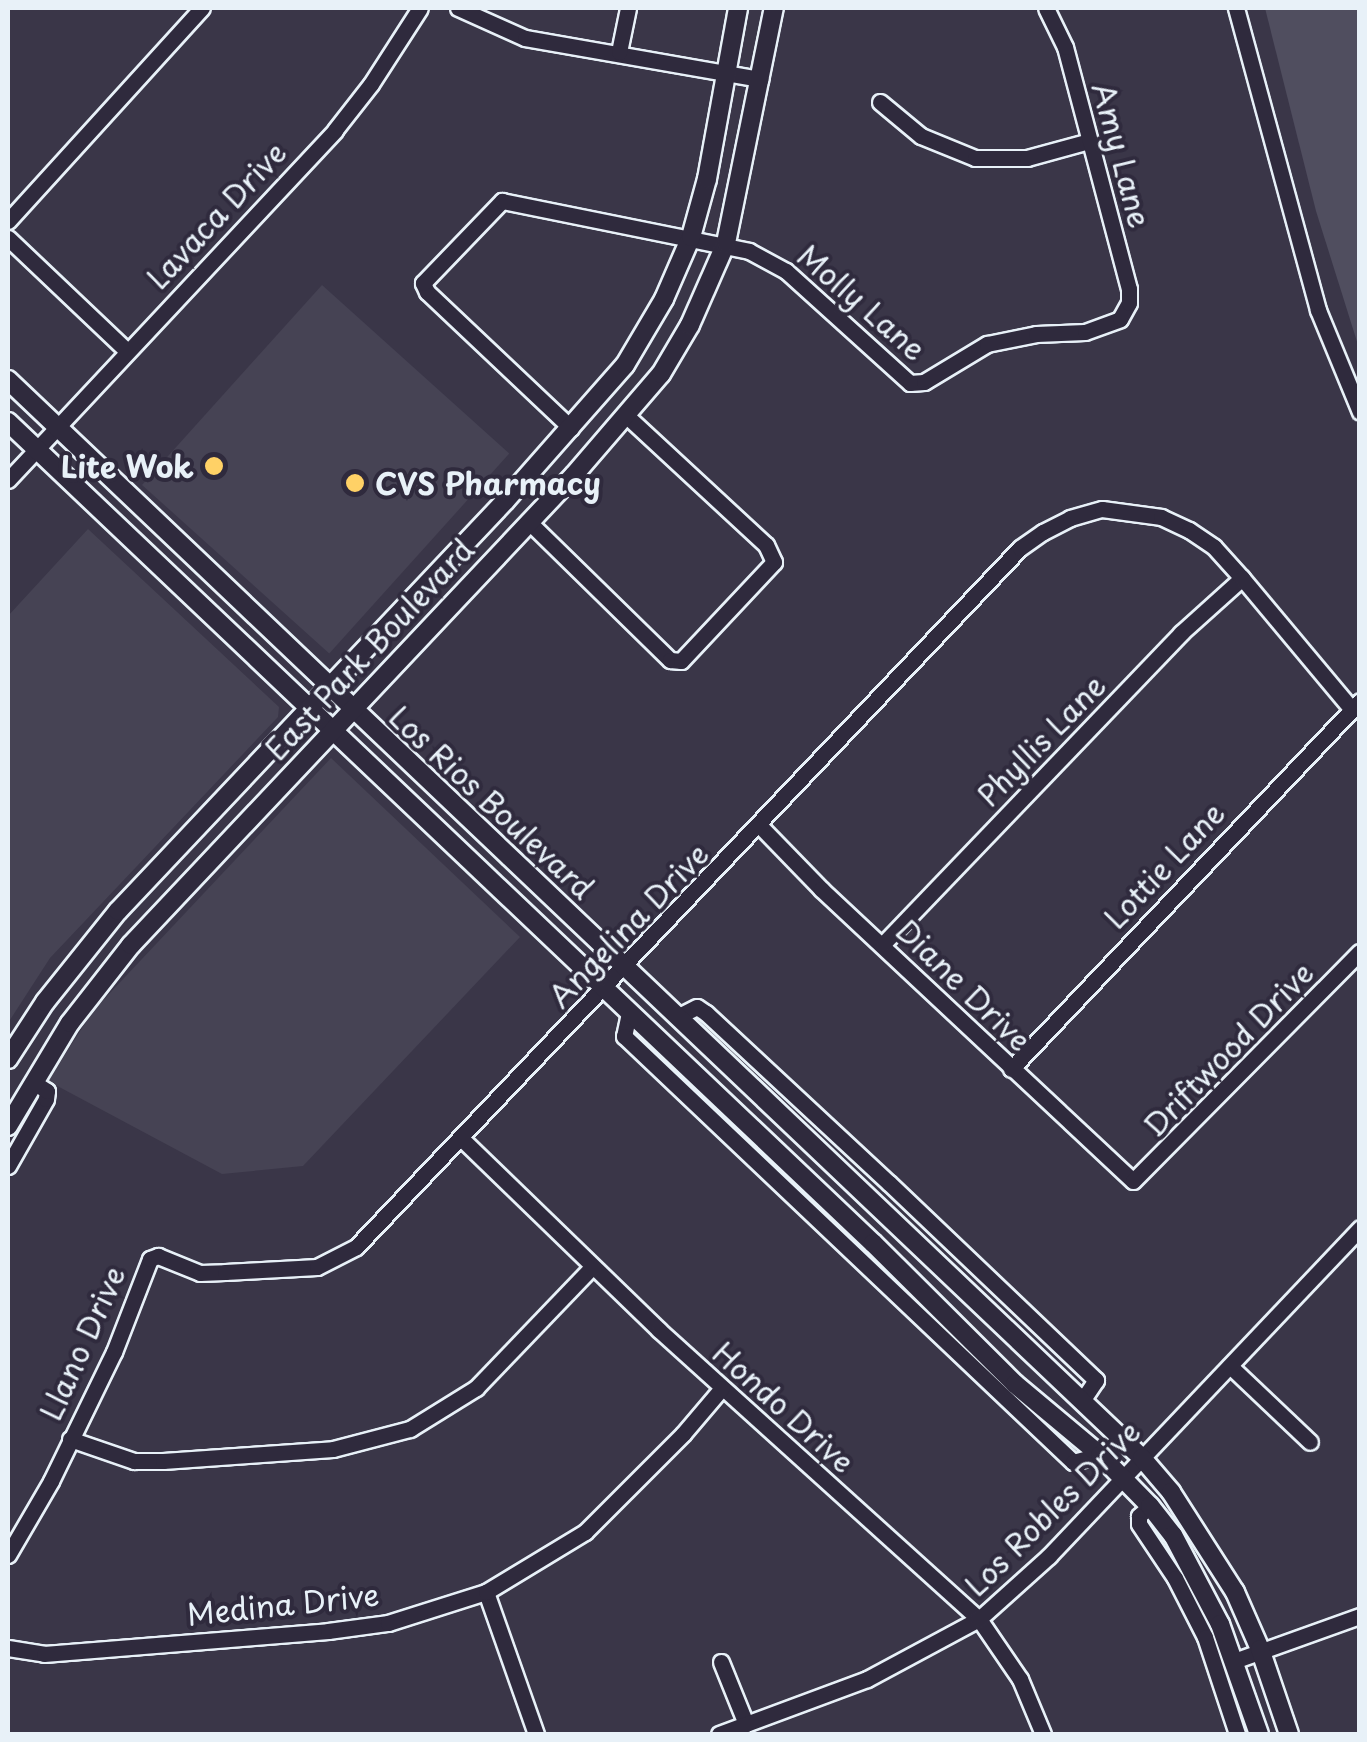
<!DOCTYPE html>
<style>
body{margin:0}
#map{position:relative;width:1367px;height:1742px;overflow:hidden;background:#3a3648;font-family:"Playpen Sans",sans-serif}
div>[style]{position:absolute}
.built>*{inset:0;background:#464354;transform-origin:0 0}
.green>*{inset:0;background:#504e5f}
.roads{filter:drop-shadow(2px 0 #e8f1f8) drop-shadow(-2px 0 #e8f1f8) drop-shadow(0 2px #e8f1f8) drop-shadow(0 -2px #e8f1f8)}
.minor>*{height:15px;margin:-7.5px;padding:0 7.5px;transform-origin:7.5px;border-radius:7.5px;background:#2f2a3d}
.major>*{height:18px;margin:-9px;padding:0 9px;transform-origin:9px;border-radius:9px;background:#2f2a3d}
.dots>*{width:28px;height:28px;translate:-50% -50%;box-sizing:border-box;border:5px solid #2f2a3d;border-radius:50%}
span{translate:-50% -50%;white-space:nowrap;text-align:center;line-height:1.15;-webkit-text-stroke:8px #2f2a3d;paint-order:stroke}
.street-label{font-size:30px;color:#e8f1f8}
.poi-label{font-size:30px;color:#e8f1f8;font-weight:700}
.right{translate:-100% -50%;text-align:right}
.left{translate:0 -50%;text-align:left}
.frame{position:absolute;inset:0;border:10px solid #e8f1f8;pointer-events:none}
</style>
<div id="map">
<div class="built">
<div style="left:322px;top:285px;width:252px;height:269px;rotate:42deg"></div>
<div style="clip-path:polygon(88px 529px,279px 707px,278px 717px,50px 958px,8px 1023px,8px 616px)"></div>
<div style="clip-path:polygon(331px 758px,520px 937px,303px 1166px,222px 1174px,48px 1081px,93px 1011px)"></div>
</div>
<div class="green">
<div style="clip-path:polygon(1265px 8px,1359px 8px,1359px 348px,1316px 211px)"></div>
</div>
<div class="roads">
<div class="minor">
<div style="left:458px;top:8px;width:73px;rotate:24.1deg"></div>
<div style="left:525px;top:38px;width:239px;rotate:9.9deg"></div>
<div style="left:1236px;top:8px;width:313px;rotate:74.8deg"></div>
<div style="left:1318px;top:310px;width:110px;rotate:67.6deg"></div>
<div style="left:619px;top:52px;width:45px;rotate:-78.4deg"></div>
<div style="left:880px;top:102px;width:53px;rotate:39.7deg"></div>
<div style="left:921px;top:136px;width:58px;rotate:22.2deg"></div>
<div style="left:975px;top:158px;width:52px"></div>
<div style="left:1027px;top:158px;width:64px;rotate:-15.3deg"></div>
<div style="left:8px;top:221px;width:288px;rotate:-47.7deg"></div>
<div style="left:8px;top:238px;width:163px;rotate:43.5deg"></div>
<div style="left:571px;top:428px;width:198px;rotate:-136.6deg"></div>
<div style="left:427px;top:292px;width:10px;rotate:-114deg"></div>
<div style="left:423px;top:283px;width:114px;rotate:-46.1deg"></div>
<div style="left:502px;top:201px;width:252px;rotate:11.4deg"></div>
<div style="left:749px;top:251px;width:42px;rotate:28.4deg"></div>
<div style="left:786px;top:271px;width:167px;rotate:42.1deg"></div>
<div style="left:910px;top:383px;width:14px;rotate:-4deg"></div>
<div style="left:924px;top:382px;width:74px;rotate:-31.1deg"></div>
<div style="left:987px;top:344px;width:50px;rotate:-11.5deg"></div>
<div style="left:1036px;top:334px;width:49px;rotate:-2.3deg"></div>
<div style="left:1085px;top:332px;width:37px;rotate:-20deg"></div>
<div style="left:1120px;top:319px;width:18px;rotate:-61deg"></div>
<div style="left:1129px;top:303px;width:14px;rotate:-90deg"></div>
<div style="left:1129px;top:289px;width:250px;rotate:-104.8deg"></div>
<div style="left:1065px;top:47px;width:43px;rotate:-116deg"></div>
<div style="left:8px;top:480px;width:479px;rotate:-46.9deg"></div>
<div style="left:335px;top:130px;width:58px;rotate:-52deg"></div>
<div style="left:371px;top:84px;width:90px;rotate:-57.2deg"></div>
<div style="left:528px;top:521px;width:199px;rotate:44.4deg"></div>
<div style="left:670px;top:660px;width:11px;rotate:5deg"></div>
<div style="left:681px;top:661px;width:136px;rotate:-46.8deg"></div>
<div style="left:774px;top:562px;width:19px;rotate:-115deg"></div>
<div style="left:766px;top:545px;width:188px;rotate:-137.2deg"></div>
<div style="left:760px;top:826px;width:88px;rotate:45.9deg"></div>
<div style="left:821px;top:889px;width:427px;rotate:43.1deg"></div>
<div style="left:1133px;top:1181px;width:322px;rotate:-45.3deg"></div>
<div style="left:883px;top:944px;width:431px;rotate:-46.2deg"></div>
<div style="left:1181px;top:633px;width:82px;rotate:-42deg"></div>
<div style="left:629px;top:1013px;width:24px;rotate:102deg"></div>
<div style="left:624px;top:1036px;width:619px;rotate:43.49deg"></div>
<div style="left:1073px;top:1462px;width:28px;rotate:-15deg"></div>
<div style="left:677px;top:1017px;width:22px;rotate:-27deg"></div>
<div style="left:697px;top:1007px;width:11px;rotate:34deg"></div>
<div style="left:706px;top:1013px;width:250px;rotate:42.9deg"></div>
<div style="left:889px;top:1183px;width:286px;rotate:43.6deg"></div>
<div style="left:1096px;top:1380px;width:22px;rotate:124deg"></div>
<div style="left:1011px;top:1069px;width:507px;rotate:-46.52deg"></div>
<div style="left:462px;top:1139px;width:274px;rotate:44.1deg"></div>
<div style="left:659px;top:1330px;width:431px;rotate:42.1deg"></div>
<div style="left:979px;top:1619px;width:73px;rotate:55.7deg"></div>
<div style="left:1020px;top:1679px;width:60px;rotate:67.3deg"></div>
<div style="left:8px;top:1166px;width:77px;rotate:-60.4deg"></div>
<div style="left:46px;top:1099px;width:8px;rotate:-83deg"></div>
<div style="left:47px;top:1091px;width:17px;rotate:-147deg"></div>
<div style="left:1230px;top:1366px;width:110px;rotate:43.5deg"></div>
<div style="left:70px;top:1439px;width:68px;rotate:19deg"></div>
<div style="left:134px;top:1461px;width:29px"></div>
<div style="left:163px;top:1461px;width:170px;rotate:-4deg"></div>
<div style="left:333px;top:1449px;width:80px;rotate:-14.6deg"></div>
<div style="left:410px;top:1429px;width:78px;rotate:-31.8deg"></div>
<div style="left:476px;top:1388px;width:168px;rotate:-46.2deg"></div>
<div style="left:1150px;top:1506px;width:15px;rotate:138deg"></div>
<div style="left:1139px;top:1516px;width:8px;rotate:90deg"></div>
<div style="left:1139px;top:1524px;width:65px;rotate:56.3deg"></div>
<div style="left:1175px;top:1578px;width:66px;rotate:63deg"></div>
<div style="left:1205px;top:1637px;width:102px;rotate:71.7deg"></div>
<div style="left:8px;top:1555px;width:86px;rotate:-59.8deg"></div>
<div style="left:51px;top:1481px;width:144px;rotate:-64deg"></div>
<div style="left:114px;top:1352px;width:100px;rotate:-68.8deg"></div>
<div style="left:150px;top:1259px;width:9px;rotate:-21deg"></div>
<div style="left:158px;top:1256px;width:45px;rotate:22deg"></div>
<div style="left:200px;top:1273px;width:25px;rotate:-2deg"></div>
<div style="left:225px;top:1272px;width:92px;rotate:-3.1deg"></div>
<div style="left:317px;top:1267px;width:44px;rotate:-27.1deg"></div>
<div style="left:356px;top:1247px;width:964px;rotate:-46.47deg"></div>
<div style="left:1020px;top:548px;width:28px;rotate:-35deg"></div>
<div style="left:1043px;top:532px;width:30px;rotate:-27deg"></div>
<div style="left:1070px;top:518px;width:33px;rotate:-16deg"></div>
<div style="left:1102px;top:509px;width:60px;rotate:7.7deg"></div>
<div style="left:1161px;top:517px;width:31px;rotate:25deg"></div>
<div style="left:1189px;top:530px;width:30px;rotate:34deg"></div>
<div style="left:1214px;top:547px;width:42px;rotate:47.9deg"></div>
<div style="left:1242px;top:578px;width:168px;rotate:50.1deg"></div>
<div style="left:486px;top:1592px;width:151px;rotate:70.6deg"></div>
<div style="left:8px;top:1648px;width:36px;rotate:9deg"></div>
<div style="left:44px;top:1654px;width:285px;rotate:-4.6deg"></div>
<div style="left:328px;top:1631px;width:61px;rotate:-7.6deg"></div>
<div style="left:388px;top:1623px;width:103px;rotate:-17.6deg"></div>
<div style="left:486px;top:1592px;width:116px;rotate:-31.2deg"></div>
<div style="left:585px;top:1532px;width:139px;rotate:-45deg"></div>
<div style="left:683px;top:1434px;width:60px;rotate:-49.7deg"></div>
<div style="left:1234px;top:1661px;width:134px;rotate:-19.7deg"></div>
<div style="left:721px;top:1662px;width:67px;rotate:68deg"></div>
<div style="left:719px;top:1734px;width:158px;rotate:-20.4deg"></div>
<div style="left:867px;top:1679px;width:127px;rotate:-28.2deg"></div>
<div style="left:979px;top:1619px;width:94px;rotate:-42deg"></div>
<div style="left:1049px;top:1556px;width:452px;rotate:-46.5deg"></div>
</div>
<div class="major">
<div style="left:8px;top:380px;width:1565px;rotate:43.55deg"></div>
<div style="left:1142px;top:1458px;width:45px;rotate:49.5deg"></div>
<div style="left:1171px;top:1492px;width:119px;rotate:57.4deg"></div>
<div style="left:1235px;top:1592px;width:62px;rotate:66.3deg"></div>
<div style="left:1260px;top:1649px;width:90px;rotate:71.2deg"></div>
<div style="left:8px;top:422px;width:1193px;rotate:43.51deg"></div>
<div style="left:873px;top:1243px;width:200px;rotate:44.8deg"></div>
<div style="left:1015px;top:1384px;width:111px;rotate:39.9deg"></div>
<div style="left:1100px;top:1455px;width:71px;rotate:45.6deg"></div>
<div style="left:1150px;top:1506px;width:37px;rotate:52deg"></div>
<div style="left:1173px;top:1535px;width:101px;rotate:62.2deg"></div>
<div style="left:1220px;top:1624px;width:117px;rotate:70.5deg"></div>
<div style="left:8px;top:1059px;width:68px;rotate:-57deg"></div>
<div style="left:45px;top:1002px;width:117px;rotate:-51.3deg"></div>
<div style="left:118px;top:911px;width:564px;rotate:-46.65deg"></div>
<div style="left:505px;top:501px;width:181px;rotate:-48.6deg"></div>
<div style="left:625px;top:365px;width:77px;rotate:-59.4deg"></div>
<div style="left:664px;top:299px;width:68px;rotate:-66.5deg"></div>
<div style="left:691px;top:237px;width:60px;rotate:-74.6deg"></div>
<div style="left:707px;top:179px;width:174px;rotate:-79.7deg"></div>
<div style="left:8px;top:1126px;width:120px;rotate:-59deg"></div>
<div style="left:70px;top:1023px;width:99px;rotate:-52deg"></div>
<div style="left:131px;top:945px;width:646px;rotate:-46.69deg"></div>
<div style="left:574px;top:475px;width:133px;rotate:-49.3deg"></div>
<div style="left:661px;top:374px;width:57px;rotate:-59.4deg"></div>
<div style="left:690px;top:325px;width:90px;rotate:-66.3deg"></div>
<div style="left:726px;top:243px;width:240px;rotate:-78.5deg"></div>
</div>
</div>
<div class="dots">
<div style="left:214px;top:466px;background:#ffd166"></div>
<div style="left:355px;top:483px;background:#ffd166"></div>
</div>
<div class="street-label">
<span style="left:1122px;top:155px;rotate:75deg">Amy Lane</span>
<span style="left:216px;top:215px;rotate:-47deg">Lavaca Drive</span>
<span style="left:862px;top:302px;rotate:41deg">Molly Lane</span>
<span style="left:369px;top:649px;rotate:-47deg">East Park Boulevard</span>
<span style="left:1041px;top:740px;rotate:-46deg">Phyllis Lane</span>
<span style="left:492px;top:802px;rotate:43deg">Los Rios Boulevard</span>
<span style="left:1164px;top:865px;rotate:-47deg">Lottie Lane</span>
<span style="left:628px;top:925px;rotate:-46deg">Angelina Drive</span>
<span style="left:964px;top:985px;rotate:44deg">Diane Drive</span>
<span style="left:1228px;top:1049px;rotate:-46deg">Driftwood Drive</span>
<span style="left:82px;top:1343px;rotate:-66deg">Llano Drive</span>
<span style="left:784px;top:1407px;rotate:42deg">Hondo Drive</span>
<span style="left:1052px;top:1508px;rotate:-45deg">Los Robles Drive</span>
<span style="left:283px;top:1604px;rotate:-6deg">Medina Drive</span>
</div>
<div class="poi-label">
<span class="right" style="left:194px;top:466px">Lite Wok</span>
<span class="left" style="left:375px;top:483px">CVS Pharmacy</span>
</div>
<div class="frame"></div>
</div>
